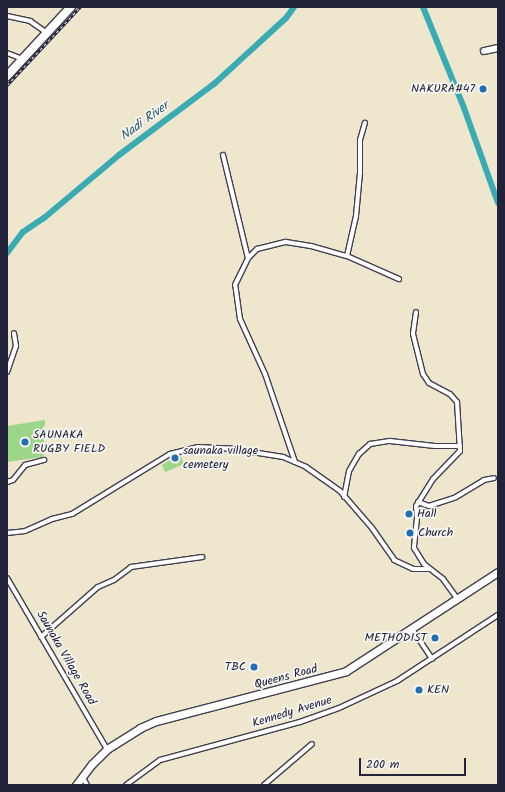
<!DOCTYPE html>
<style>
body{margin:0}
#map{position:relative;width:505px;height:792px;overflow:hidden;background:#eee6cd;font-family:Kalam,sans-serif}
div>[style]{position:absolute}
.green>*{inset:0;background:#9dd688}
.river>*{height:6px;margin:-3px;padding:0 3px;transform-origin:3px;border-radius:3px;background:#3aabb3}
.roads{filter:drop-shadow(1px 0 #413f51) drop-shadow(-1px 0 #413f51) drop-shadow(0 1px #413f51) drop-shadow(0 -1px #413f51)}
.street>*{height:4px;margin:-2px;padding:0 2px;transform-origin:2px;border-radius:2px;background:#fff}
.secondary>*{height:6px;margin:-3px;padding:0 3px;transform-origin:3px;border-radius:3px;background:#fff}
.primary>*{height:7px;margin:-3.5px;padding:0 3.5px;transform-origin:3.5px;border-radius:3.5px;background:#fff}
.highway>*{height:8px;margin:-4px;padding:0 4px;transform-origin:4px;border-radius:4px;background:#fff}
.rail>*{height:2.5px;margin-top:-1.25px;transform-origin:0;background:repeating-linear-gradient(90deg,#f6f6f2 0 3px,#22223b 0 6px);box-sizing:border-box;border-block:1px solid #22223b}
.dots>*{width:11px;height:11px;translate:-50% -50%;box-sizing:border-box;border:2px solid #f6f6f2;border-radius:50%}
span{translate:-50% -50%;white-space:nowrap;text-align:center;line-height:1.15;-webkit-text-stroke:3.5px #f6f6f2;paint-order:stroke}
.poi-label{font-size:12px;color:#22223b}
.right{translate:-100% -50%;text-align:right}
.left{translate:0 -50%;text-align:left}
.street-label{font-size:12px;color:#22223b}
.water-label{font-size:13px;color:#2c596b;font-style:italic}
.frame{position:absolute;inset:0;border:8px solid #22223b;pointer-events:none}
.scale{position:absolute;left:359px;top:758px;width:107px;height:18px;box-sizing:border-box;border:2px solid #22223b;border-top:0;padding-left:5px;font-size:12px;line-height:14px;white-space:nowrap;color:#22223b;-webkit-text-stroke:3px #f6f6f2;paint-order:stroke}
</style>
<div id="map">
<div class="green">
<div style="clip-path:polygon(45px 420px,43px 457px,7px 462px,7px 426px)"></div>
<div style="clip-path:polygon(180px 454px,184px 464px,165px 472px,162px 465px)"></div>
</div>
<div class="river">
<div style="left:423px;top:7px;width:109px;rotate:67.9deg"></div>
<div style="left:464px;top:108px;width:101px;rotate:70.3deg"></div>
<div style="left:7px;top:253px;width:26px;rotate:-53deg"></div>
<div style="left:23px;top:232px;width:25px;rotate:-34deg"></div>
<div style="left:44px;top:218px;width:98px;rotate:-40deg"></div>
<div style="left:119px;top:155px;width:119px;rotate:-36.8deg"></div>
<div style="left:214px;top:84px;width:98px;rotate:-42.5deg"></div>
<div style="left:286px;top:18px;width:14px;rotate:-54deg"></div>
</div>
<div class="roads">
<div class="street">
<div style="left:7px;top:16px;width:24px;rotate:12deg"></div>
<div style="left:30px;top:21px;width:21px;rotate:35deg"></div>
<div style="left:7px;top:53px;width:17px;rotate:21deg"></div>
<div style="left:223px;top:155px;width:106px;rotate:76.4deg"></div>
<div style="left:347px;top:256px;width:41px;rotate:-77.3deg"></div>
<div style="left:356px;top:216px;width:43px;rotate:-84.7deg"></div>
<div style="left:360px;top:173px;width:33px;rotate:-90deg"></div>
<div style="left:360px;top:140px;width:18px;rotate:-74deg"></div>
<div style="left:416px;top:312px;width:22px;rotate:98deg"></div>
<div style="left:413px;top:334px;width:41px;rotate:76deg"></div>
<div style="left:423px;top:374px;width:11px;rotate:56deg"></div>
<div style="left:429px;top:383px;width:24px;rotate:28deg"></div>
<div style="left:450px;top:394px;width:11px;rotate:49deg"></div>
<div style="left:457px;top:402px;width:49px;rotate:86.5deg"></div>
<div style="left:460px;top:451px;width:39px;rotate:134deg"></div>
<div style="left:433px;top:479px;width:32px;rotate:122deg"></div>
<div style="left:416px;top:506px;width:12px;rotate:85deg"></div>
<div style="left:417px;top:518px;width:30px;rotate:96deg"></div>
<div style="left:414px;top:548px;width:19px;rotate:58deg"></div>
<div style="left:424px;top:564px;width:24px;rotate:38deg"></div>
<div style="left:443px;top:579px;width:24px;rotate:54deg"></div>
<div style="left:7px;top:372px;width:28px;rotate:-71deg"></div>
<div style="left:16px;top:346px;width:13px;rotate:-99deg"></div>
<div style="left:295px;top:462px;width:93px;rotate:-108.8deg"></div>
<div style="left:265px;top:374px;width:60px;rotate:-114.4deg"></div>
<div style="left:240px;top:319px;width:34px;rotate:-98deg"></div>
<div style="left:235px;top:285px;width:30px;rotate:-64deg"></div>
<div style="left:248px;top:258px;width:13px;rotate:-45deg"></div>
<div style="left:257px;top:249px;width:30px;rotate:-14deg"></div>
<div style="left:286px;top:242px;width:25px;rotate:9deg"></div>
<div style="left:311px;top:246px;width:37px;rotate:16deg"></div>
<div style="left:347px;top:256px;width:57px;rotate:23.9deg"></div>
<div style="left:7px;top:482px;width:6px;rotate:-18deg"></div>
<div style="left:13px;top:480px;width:19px;rotate:-51deg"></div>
<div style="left:25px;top:465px;width:20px;rotate:-15deg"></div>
<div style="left:344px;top:497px;width:26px;rotate:-79deg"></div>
<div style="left:349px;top:471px;width:20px;rotate:-60deg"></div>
<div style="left:359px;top:454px;width:15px;rotate:-42deg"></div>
<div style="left:370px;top:444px;width:20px;rotate:-9deg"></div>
<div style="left:390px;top:441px;width:45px;rotate:6.3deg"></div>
<div style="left:435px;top:446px;width:25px"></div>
<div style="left:418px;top:502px;width:12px;rotate:20deg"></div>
<div style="left:429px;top:506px;width:28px;rotate:-18deg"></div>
<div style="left:456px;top:497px;width:33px;rotate:-31deg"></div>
<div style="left:484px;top:480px;width:10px;rotate:-11deg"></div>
<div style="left:7px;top:533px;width:18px;rotate:-6deg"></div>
<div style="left:25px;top:531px;width:30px;rotate:-24deg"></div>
<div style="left:52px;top:519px;width:21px;rotate:-14deg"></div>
<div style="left:72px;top:514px;width:115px;rotate:-31.5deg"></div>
<div style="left:170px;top:454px;width:29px;rotate:-14deg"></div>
<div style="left:198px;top:447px;width:35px;rotate:3deg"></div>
<div style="left:233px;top:449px;width:51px;rotate:9.1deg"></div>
<div style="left:283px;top:457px;width:25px;rotate:23deg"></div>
<div style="left:306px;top:467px;width:42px;rotate:35.2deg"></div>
<div style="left:340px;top:491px;width:49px;rotate:49.1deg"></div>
<div style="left:372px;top:528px;width:39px;rotate:55deg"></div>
<div style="left:394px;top:560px;width:21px;rotate:25deg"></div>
<div style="left:413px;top:569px;width:16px"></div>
<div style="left:7px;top:578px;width:198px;rotate:59.7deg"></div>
<div style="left:412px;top:629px;width:36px;rotate:56deg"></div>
<div style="left:41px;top:637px;width:76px;rotate:-41.3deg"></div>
<div style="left:98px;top:587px;width:17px;rotate:-24deg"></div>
<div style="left:114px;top:580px;width:21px;rotate:-37deg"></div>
<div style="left:131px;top:567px;width:72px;rotate:-8deg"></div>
<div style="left:82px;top:776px;width:10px;rotate:61deg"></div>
<div style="left:126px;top:785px;width:42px;rotate:-36.3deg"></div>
<div style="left:160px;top:760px;width:145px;rotate:-15.2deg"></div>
<div style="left:300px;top:722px;width:41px;rotate:-19.7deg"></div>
<div style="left:339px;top:708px;width:64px;rotate:-25deg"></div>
<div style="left:397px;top:681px;width:121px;rotate:-33.2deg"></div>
<div style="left:264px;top:785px;width:63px;rotate:-40.5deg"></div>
</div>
<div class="secondary">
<div style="left:484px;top:51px;width:14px;rotate:-12deg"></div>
</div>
<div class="primary">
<div style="left:76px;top:785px;width:26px;rotate:-53deg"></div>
<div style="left:92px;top:764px;width:21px;rotate:-45deg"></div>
<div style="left:107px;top:749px;width:39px;rotate:-32deg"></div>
<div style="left:140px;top:728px;width:17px;rotate:-24deg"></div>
<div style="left:156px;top:721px;width:196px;rotate:-14.7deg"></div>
<div style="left:346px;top:671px;width:181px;rotate:-33.1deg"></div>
</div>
<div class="highway">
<div style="left:7px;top:76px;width:94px;rotate:-47.2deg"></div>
</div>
</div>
<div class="rail">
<div style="left:7px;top:85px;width:107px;rotate:-46.9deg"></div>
</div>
<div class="dots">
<div style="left:483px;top:89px;background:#1f6fb2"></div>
<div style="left:25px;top:442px;background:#1f6fb2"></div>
<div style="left:175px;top:458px;background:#1f6fb2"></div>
<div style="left:409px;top:514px;background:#1f6fb2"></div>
<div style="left:410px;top:533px;background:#1f6fb2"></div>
<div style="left:435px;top:638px;background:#1f6fb2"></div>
<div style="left:254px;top:667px;background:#1f6fb2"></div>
<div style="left:419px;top:690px;background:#1f6fb2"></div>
</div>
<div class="poi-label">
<span class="right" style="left:475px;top:89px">NAKURA#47</span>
<span class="left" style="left:33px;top:442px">SAUNAKA<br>RUGBY FIELD</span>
<span class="left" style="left:183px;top:458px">saunaka village<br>cemetery</span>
<span class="left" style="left:417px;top:514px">Hall</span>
<span class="left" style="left:418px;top:533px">Church</span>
<span class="right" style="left:427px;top:638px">METHODIST</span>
<span class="right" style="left:246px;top:667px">TBC</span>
<span class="left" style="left:427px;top:690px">KEN</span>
</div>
<div class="street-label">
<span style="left:66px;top:658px;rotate:60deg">Saunaka Village Road</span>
<span style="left:286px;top:677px;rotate:-15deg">Queens Road</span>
<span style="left:292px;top:712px;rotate:-17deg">Kennedy Avenue</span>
</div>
<div class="water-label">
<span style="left:145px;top:122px;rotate:-36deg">Nadi River</span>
</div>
<div class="frame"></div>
<div class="scale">200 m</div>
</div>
